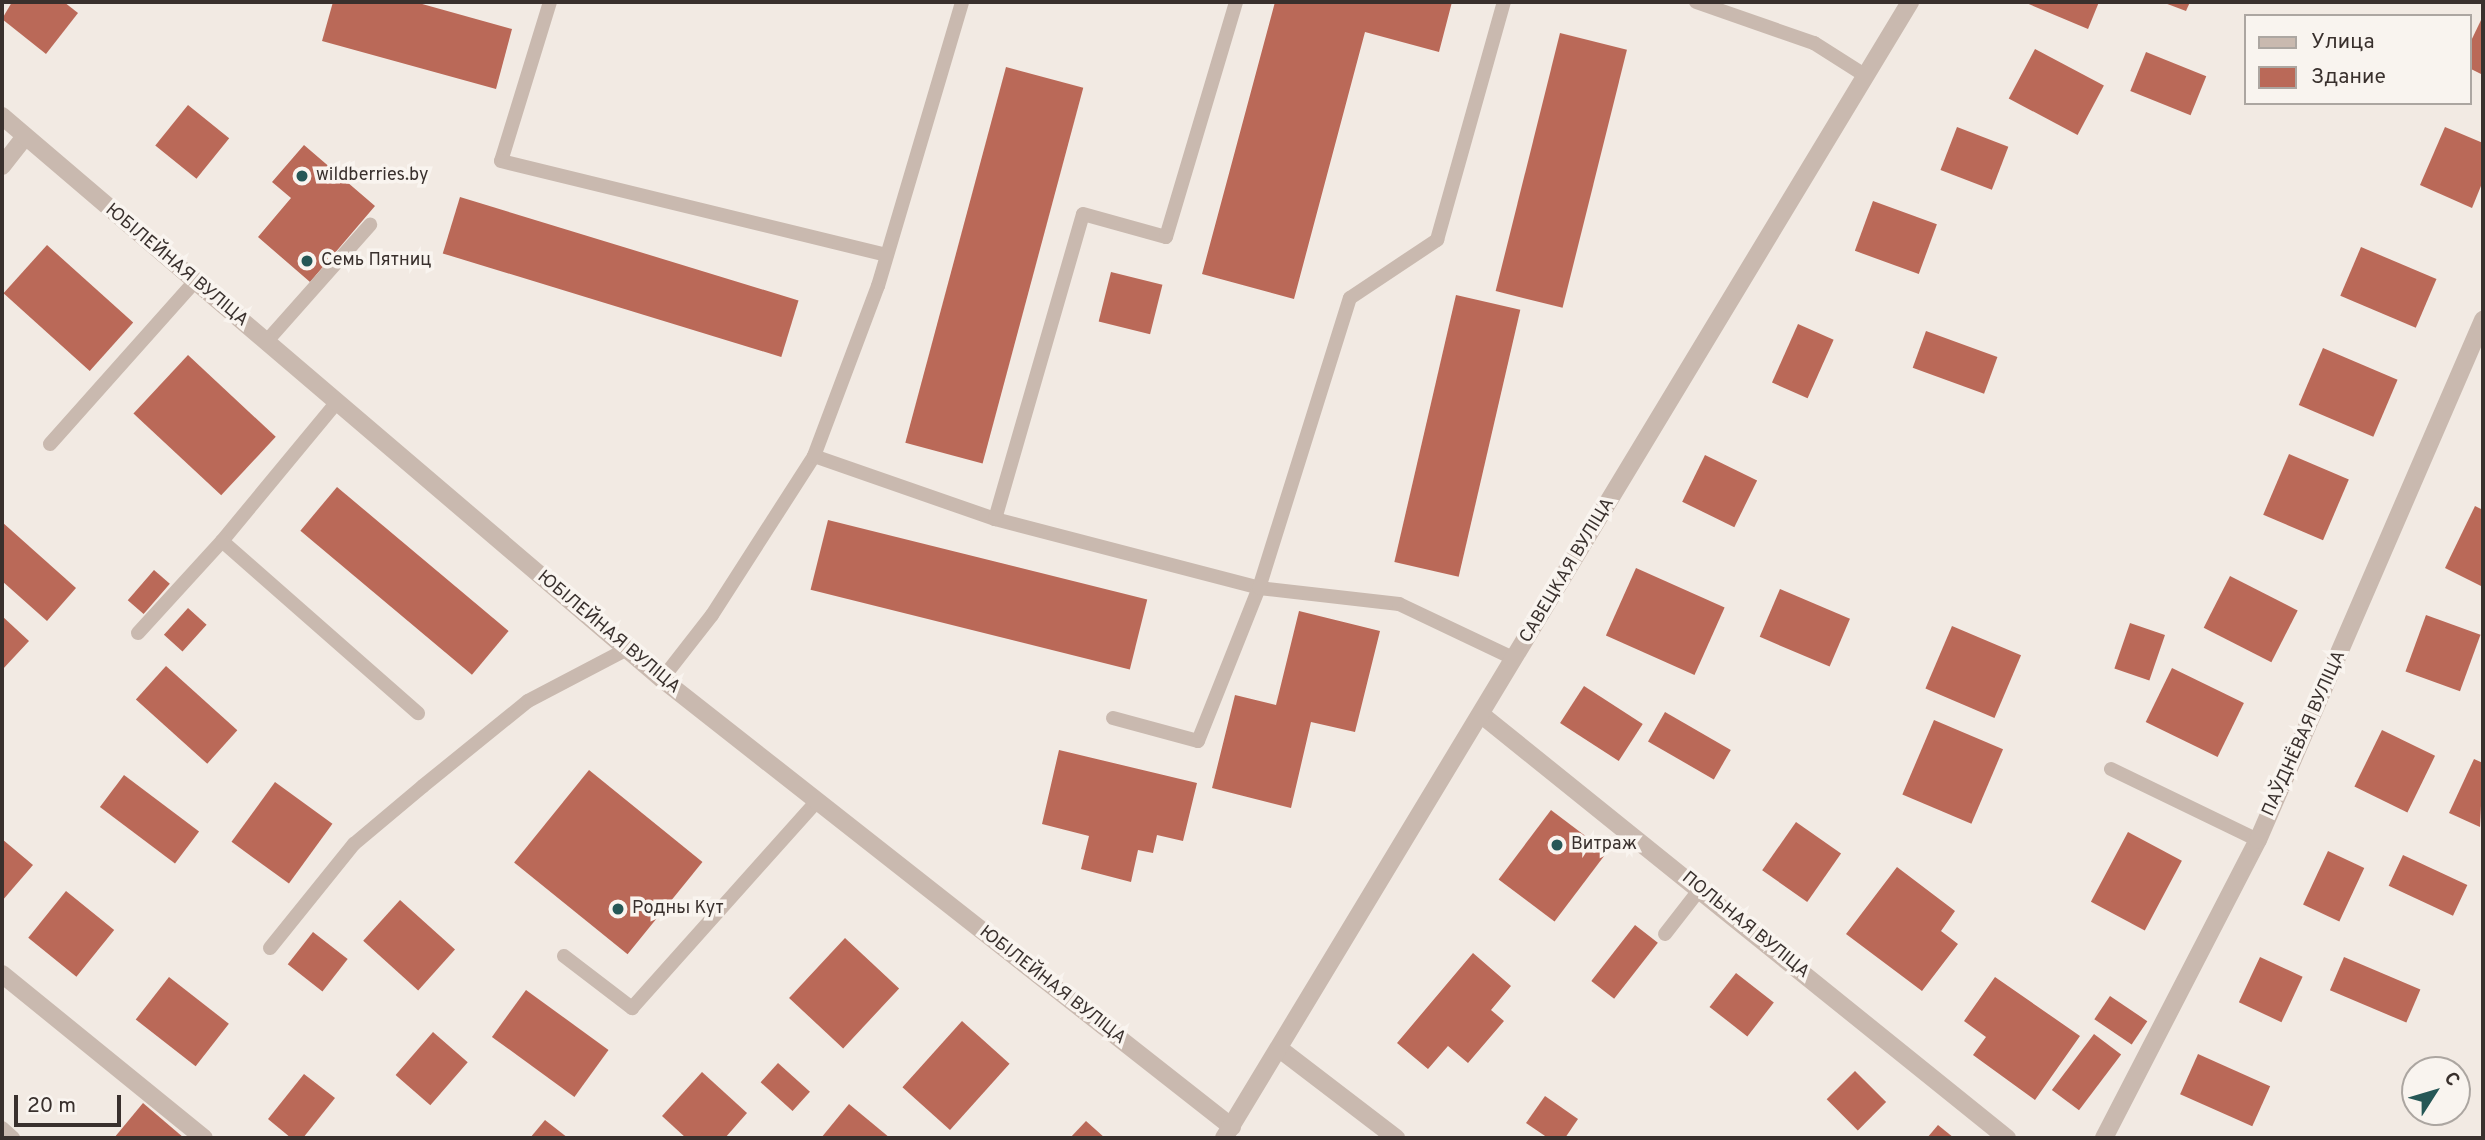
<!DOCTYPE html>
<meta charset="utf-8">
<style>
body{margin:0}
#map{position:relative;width:2485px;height:1140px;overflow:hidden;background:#f2eae3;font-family:Overpass,sans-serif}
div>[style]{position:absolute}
.building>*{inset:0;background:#ba6958;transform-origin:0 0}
.service>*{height:14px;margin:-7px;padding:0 7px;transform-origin:7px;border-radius:7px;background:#c9b9af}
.minor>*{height:18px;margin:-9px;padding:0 9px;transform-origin:9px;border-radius:9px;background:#c9b9af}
.tertiary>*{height:18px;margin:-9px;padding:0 9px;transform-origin:9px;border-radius:9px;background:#c9b9af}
.dots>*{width:19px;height:19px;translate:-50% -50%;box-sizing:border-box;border:4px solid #f9f4ef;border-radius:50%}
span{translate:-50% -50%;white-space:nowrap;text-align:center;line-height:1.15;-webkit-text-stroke:7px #f9f4ef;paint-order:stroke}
.poi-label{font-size:18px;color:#39302d}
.left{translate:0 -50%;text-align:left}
.street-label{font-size:18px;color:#39302d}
.frame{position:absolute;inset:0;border:4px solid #39302d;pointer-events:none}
.legend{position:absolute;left:2244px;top:14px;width:228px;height:91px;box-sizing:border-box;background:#f9f4ef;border:2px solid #aca6a1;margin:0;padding:9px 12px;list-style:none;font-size:21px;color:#39302d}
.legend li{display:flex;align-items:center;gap:14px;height:35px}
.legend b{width:35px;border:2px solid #aca6a1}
.north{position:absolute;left:2401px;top:1056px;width:70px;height:70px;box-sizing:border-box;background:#f9f4ef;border:2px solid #aca6a1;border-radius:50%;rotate:53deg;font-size:19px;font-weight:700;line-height:28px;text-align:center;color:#39302d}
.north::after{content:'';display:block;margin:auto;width:24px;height:32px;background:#265756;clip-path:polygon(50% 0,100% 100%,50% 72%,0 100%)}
.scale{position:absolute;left:14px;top:1095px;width:107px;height:32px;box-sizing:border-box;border:4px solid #39302d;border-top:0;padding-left:9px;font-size:21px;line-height:24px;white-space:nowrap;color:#39302d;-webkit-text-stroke:5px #f9f4ef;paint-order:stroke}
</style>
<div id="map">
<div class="building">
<div style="clip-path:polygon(12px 2px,64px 2px,78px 13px,46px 54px,2px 19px)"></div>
<div style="clip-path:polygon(333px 2px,415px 2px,512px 29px,496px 89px,322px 41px)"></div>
<div style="clip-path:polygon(1275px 2px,1452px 2px,1439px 52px,1365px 32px,1294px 299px,1202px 274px)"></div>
<div style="clip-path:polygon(2024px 2px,2099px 2px,2088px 29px)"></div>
<div style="clip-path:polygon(2162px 2px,2190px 2px,2186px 11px)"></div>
<div style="clip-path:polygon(2483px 16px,2483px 75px,2469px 68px,2469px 45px)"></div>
<div style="left:1560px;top:33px;width:69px;height:266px;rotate:14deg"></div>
<div style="left:2035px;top:49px;width:78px;height:56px;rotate:28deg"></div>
<div style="left:2146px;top:52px;width:65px;height:42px;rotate:22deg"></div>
<div style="left:1006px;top:67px;width:80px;height:389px;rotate:15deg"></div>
<div style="left:188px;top:105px;width:53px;height:52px;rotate:39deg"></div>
<div style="left:1957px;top:127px;width:55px;height:46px;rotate:21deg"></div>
<div style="clip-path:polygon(2445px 127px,2483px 143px,2483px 181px,2472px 208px,2420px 185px)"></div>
<div style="clip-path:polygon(304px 145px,375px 206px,310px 282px,258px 237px,291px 198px,272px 182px)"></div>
<div style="left:460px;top:197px;width:354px;height:59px;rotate:17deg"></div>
<div style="left:1873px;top:201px;width:68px;height:53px;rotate:20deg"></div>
<div style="left:47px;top:245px;width:116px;height:65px;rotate:42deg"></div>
<div style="left:2361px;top:247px;width:82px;height:53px;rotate:23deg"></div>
<div style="left:1111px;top:272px;width:53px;height:51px;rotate:14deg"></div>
<div style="left:1456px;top:295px;width:66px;height:274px;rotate:13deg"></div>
<div style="left:1798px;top:324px;width:39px;height:64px;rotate:24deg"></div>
<div style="left:1926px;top:331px;width:76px;height:39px;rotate:20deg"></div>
<div style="left:2323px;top:348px;width:81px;height:62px;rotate:23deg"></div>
<div style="left:188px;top:355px;width:120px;height:80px;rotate:43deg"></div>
<div style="left:2289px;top:454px;width:65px;height:66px;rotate:23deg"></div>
<div style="left:1705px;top:455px;width:58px;height:52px;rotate:26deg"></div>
<div style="left:337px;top:487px;width:224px;height:57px;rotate:40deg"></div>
<div style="clip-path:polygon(2475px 506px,2483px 510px,2483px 587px,2445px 568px)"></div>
<div style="left:828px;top:520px;width:329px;height:72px;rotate:14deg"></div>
<div style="clip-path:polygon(2px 522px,76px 588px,47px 621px,2px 581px)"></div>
<div style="left:1636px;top:568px;width:97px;height:74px;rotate:24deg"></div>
<div style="left:154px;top:570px;width:21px;height:40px;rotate:41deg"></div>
<div style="left:2230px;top:576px;width:76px;height:58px;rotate:27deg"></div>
<div style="left:1780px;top:589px;width:76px;height:52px;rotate:23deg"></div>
<div style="left:188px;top:608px;width:25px;height:36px;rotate:42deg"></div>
<div style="clip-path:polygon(1299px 611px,1380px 631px,1355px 732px,1311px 722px,1291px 808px,1212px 788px,1235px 695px,1276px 705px)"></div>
<div style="left:2426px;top:615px;width:58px;height:60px;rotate:20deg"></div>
<div style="clip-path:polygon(2px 616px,29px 641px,2px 670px)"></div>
<div style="left:2130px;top:623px;width:37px;height:48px;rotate:19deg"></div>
<div style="left:1952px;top:626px;width:75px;height:68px;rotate:23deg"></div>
<div style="left:166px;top:666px;width:96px;height:45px;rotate:42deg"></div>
<div style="left:2172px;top:668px;width:80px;height:60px;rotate:26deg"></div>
<div style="left:1584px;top:686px;width:70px;height:44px;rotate:33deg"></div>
<div style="left:1665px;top:712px;width:76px;height:34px;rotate:30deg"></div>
<div style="left:1934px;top:720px;width:75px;height:81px;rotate:23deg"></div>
<div style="left:2382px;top:730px;width:59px;height:63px;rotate:26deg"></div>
<div style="clip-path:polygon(1059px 750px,1197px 783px,1183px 841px,1157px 835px,1153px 853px,1138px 850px,1131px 882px,1081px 869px,1089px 836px,1042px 824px)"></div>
<div style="clip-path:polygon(2474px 759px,2483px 763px,2480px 827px,2449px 813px)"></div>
<div style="left:589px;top:770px;width:146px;height:119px;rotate:39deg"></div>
<div style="left:124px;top:775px;width:94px;height:40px;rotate:37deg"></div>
<div style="left:275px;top:782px;width:71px;height:74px;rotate:36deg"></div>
<div style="left:1551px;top:810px;width:70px;height:87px;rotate:37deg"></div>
<div style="left:1796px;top:822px;width:55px;height:59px;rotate:35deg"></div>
<div style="left:2128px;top:832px;width:61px;height:79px;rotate:28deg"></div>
<div style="clip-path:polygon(2px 839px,33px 865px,2px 901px)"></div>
<div style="left:2328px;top:851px;width:40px;height:59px;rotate:25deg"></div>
<div style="left:2403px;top:855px;width:71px;height:34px;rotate:25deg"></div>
<div style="clip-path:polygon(1897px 867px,1955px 911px,1941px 931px,1958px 944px,1922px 991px,1846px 934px)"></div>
<div style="left:66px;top:891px;width:62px;height:60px;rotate:39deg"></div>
<div style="left:400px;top:900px;width:74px;height:55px;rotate:42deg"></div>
<div style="left:1635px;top:925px;width:29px;height:71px;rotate:38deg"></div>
<div style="left:313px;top:932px;width:44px;height:41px;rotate:38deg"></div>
<div style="left:845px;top:938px;width:74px;height:82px;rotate:43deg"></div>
<div style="clip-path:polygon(1473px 953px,1511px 986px,1491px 1010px,1504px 1021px,1468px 1063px,1448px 1046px,1428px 1069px,1397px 1043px)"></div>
<div style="left:2260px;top:957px;width:47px;height:50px;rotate:25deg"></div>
<div style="left:2344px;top:957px;width:83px;height:36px;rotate:23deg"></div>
<div style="left:1736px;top:973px;width:48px;height:43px;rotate:38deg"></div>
<div style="left:169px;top:977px;width:76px;height:54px;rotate:38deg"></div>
<div style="clip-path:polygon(1995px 977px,2080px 1036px,2035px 1100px,1973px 1055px,1986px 1037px,1964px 1021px)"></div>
<div style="left:526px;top:990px;width:102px;height:58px;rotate:36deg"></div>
<div style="left:2110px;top:996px;width:45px;height:28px;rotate:34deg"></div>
<div style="left:962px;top:1021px;width:64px;height:89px;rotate:42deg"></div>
<div style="left:433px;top:1032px;width:46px;height:57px;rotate:41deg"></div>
<div style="left:2094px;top:1034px;width:34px;height:70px;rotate:37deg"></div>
<div style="left:2198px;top:1054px;width:79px;height:44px;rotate:24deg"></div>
<div style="left:778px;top:1063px;width:43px;height:26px;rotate:42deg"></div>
<div style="left:1855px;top:1071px;width:44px;height:40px;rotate:45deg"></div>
<div style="clip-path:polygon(702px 1072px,747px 1113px,725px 1138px,686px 1138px,662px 1116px)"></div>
<div style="clip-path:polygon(304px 1074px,335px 1098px,303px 1138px,291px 1138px,268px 1119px)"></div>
<div style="clip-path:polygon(1545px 1096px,1578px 1119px,1565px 1138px,1548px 1138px,1526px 1123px)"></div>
<div style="clip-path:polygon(143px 1103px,184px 1138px,114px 1138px)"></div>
<div style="clip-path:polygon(849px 1104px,890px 1138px,821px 1138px)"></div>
<div style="clip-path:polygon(545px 1120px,568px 1138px,530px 1138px)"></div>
<div style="clip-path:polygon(1086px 1121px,1105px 1138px,1070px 1138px)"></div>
<div style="clip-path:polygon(1938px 1125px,1954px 1138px,1927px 1138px)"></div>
</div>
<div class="service">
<div style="left:550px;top:2px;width:166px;rotate:107.1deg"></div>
<div style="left:501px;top:161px;width:397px;rotate:13.7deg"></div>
<div style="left:1696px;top:2px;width:125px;rotate:19.2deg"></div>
<div style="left:1814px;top:43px;width:62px;rotate:32.4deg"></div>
<div style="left:266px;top:342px;width:157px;rotate:-48.4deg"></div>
<div style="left:337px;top:402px;width:180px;rotate:129.6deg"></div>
<div style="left:222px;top:541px;width:261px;rotate:41.3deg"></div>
<div style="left:50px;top:444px;width:218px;rotate:-48.3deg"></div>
<div style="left:814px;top:456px;width:192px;rotate:19.2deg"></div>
<div style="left:995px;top:519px;width:273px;rotate:14.6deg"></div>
<div style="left:1259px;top:588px;width:141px;rotate:6.5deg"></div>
<div style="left:1399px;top:604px;width:128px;rotate:25.4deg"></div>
<div style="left:995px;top:519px;width:317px;rotate:-73.9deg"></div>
<div style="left:1083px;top:214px;width:86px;rotate:15.5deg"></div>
<div style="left:1166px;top:237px;width:245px;rotate:-73.4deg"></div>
<div style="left:138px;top:633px;width:125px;rotate:-47.6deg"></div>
<div style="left:662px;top:679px;width:81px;rotate:-52deg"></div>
<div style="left:712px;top:615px;width:189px;rotate:-57.3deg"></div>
<div style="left:814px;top:456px;width:182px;rotate:-69.4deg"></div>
<div style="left:878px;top:286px;width:296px;rotate:-73.5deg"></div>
<div style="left:1113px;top:718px;width:88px;rotate:15.1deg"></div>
<div style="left:1198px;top:741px;width:165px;rotate:-68.3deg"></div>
<div style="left:1259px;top:588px;width:304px;rotate:-72.6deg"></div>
<div style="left:1350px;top:298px;width:105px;rotate:-33.7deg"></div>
<div style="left:1437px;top:240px;width:247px;rotate:-74.3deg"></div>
<div style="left:2111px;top:769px;width:163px;rotate:25.8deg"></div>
<div style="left:1665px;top:934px;width:57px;rotate:-52.1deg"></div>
<div style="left:270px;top:948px;width:134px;rotate:-51.1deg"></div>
<div style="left:354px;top:844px;width:90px;rotate:-40deg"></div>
<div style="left:423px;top:786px;width:135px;rotate:-39deg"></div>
<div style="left:528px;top:701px;width:112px;rotate:-27.7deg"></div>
<div style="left:564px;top:956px;width:86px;rotate:37.4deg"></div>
<div style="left:632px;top:1008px;width:278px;rotate:-48.2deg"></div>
<div style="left:2px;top:1128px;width:15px;rotate:42deg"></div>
</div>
<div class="minor">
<div style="left:2px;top:166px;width:37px;rotate:-52deg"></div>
<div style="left:1483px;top:716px;width:673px;rotate:38.85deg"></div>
<div style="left:2px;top:974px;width:260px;rotate:39.1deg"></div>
<div style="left:1281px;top:1050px;width:145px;rotate:37.4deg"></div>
<div style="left:2104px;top:1138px;width:335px;rotate:-62.7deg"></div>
<div style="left:2258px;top:840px;width:567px;rotate:-66.6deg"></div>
</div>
<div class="tertiary">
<div style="left:2px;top:116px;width:868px;rotate:40.47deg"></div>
<div style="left:662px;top:679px;width:725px;rotate:38.17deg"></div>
<div style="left:1224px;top:1138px;width:1327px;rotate:-58.87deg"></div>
</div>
<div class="dots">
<div style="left:302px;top:176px;background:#265756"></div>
<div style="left:307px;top:261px;background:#265756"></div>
<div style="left:1557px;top:845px;background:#265756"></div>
<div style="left:618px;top:909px;background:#265756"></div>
</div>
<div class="poi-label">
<span class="left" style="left:316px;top:176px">wildberries.by</span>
<span class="left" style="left:321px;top:261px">Семь Пятниц</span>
<span class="left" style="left:1571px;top:845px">Витраж</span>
<span class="left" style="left:632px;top:909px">Родны Кут</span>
</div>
<div class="street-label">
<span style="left:176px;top:266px;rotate:40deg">ЮБІЛЕЙНАЯ ВУЛІЦА</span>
<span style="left:1568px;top:571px;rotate:-59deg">САВЕЦКАЯ ВУЛІЦА</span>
<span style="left:608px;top:633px;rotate:40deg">ЮБІЛЕЙНАЯ ВУЛІЦА</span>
<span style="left:2305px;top:734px;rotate:-66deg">ПАЎДНЁВАЯ ВУЛІЦА</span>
<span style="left:1745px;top:926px;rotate:39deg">ПОЛЬНАЯ ВУЛІЦА</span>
<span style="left:1052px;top:986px;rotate:38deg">ЮБІЛЕЙНАЯ ВУЛІЦА</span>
</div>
<div class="frame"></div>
<ul class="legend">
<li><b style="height:9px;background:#c9b9af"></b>Улица</li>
<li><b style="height:19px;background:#ba6958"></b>Здание</li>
</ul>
<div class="north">С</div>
<div class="scale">20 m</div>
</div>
